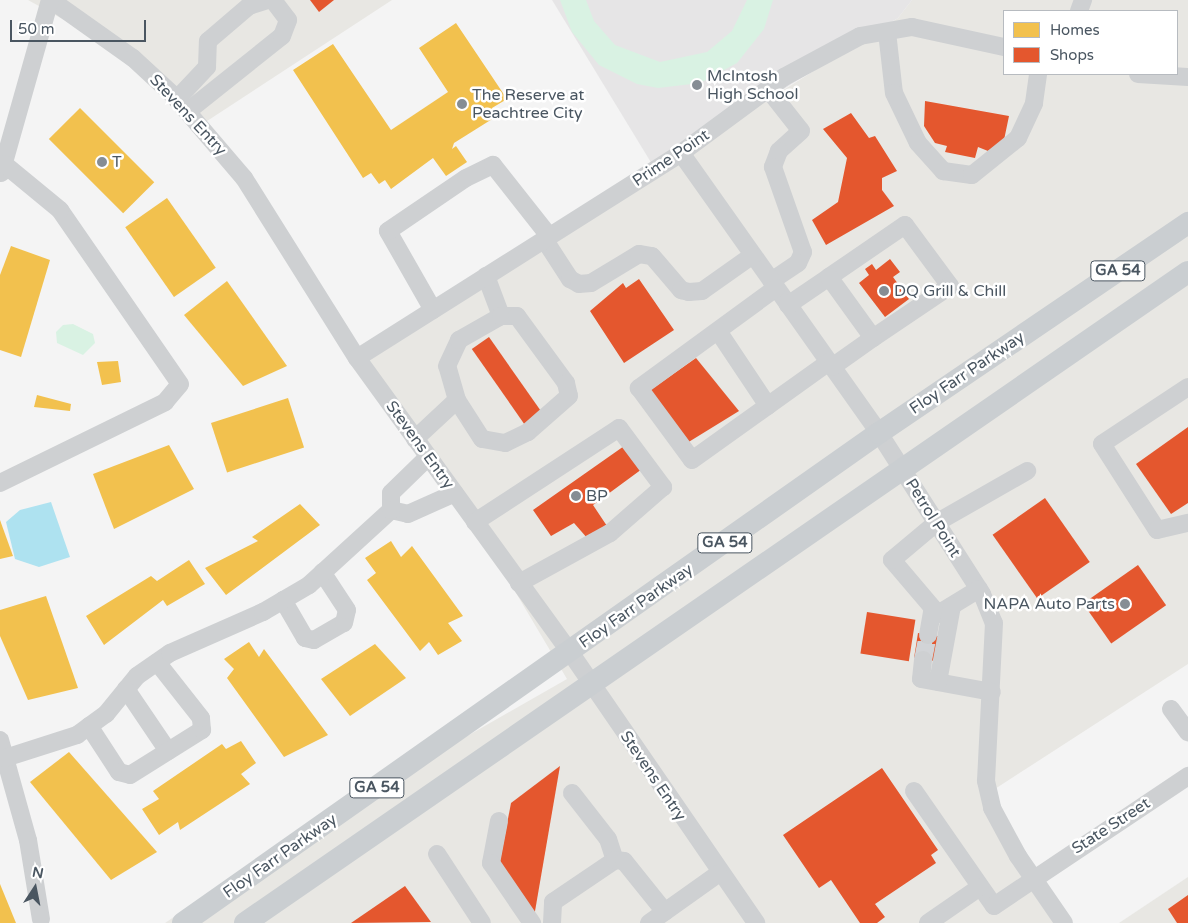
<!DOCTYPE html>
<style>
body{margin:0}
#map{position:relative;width:1188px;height:923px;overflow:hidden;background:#f4f4f4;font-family:"Varela Round",sans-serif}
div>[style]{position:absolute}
.commercial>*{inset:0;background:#e8e7e3}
.education>*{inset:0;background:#e6e5e6}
.green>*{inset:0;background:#d9f2e3}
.water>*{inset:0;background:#aee2f0}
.homes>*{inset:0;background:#f2c14e;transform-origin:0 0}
.shops>*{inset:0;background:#e4572e;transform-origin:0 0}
.minor-tunnel>*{height:18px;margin-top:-9px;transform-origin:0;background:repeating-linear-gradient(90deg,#d2d4d7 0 18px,transparent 0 27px)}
.minor>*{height:18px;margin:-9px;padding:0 9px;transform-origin:9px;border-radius:9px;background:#ced0d2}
.major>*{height:22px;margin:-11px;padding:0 11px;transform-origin:11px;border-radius:11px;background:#caced1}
.dots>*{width:14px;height:14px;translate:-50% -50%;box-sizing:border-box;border:2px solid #fff;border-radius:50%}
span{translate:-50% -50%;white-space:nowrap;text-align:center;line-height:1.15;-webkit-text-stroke:5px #fff;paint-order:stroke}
.shield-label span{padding:1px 4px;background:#fff;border:1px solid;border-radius:4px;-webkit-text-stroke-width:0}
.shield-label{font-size:15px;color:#4a5661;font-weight:700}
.poi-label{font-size:16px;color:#4a5661}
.left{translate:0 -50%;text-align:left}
.right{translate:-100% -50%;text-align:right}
.street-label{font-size:16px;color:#4a5661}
.legend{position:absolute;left:1003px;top:10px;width:175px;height:65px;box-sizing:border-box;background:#fff;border:1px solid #b7bbc0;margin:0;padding:6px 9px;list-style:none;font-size:15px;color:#4a5661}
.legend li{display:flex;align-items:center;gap:10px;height:25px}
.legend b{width:25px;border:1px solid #b7bbc0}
.north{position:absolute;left:10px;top:863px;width:50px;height:50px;-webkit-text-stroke:4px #fff;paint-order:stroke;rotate:11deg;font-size:14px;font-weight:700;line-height:20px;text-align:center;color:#4a5661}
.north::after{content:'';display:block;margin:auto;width:18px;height:22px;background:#4a5661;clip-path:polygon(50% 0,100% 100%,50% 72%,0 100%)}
.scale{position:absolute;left:10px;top:20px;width:136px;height:22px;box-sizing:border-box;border:2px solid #4a5661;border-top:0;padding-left:6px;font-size:15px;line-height:18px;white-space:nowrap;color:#4a5661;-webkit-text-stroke:4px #fff;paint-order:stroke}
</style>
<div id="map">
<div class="commercial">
<div style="clip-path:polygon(28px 0,392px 0,201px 125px,133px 58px)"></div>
<div style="clip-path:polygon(evenodd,912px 0,1188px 0,1188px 664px,981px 798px,1072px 923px,165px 923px,296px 834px,567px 679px,420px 431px,357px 358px,898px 18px,912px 0,1004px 11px,1177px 11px,1177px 74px,1004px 74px,1004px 11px)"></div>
<div style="clip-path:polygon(1188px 877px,1188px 923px,1119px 923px)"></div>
</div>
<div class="education">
<div style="clip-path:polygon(552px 0,912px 0,898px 18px,655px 169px)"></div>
</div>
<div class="green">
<div style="clip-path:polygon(560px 0,586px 0,594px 21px,615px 45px,660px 62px,707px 52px,732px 31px,747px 0,773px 0,764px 29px,737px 63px,700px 83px,658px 88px,637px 84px,599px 65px,572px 32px)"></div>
<div style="clip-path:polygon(73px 324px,93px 334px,95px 343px,83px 355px,57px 343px,56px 332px,63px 325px)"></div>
</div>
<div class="water">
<div style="clip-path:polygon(51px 502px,70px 557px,39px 567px,15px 559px,6px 522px,20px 510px)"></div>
</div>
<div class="homes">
<div style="clip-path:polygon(456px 23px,507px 99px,492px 108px,497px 116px,454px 143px,452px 149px,456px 146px,467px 162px,446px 176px,433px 158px,391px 189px,385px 180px,379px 184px,371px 173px,363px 178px,293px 70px,333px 44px,391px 130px,448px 92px,419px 48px)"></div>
<div style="left:80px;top:108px;width:105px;height:44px;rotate:45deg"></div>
<div style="left:167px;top:198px;width:85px;height:51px;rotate:55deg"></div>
<div style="clip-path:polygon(11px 246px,50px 260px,21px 357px,0 350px,0 275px)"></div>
<div style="clip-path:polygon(227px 281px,287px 366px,243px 386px,184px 315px)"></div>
<div style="clip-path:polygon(118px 361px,121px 382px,102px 385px,97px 362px)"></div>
<div style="clip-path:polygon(37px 395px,71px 404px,70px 411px,34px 407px)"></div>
<div style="left:288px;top:398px;width:52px;height:81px;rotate:72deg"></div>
<div style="clip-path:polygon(169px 445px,194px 489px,114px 529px,93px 474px)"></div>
<div style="clip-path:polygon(300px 504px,320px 525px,226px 595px,205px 568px,258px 541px,252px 537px)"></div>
<div style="clip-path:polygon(0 520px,13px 556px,0 559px)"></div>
<div style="clip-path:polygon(391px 541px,401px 557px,412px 546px,463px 616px,448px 623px,462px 641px,438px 655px,429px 642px,420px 651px,367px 580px,376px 573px,365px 558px)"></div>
<div style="clip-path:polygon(189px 560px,205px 584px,167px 606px,163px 600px,104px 645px,86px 616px,151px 576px,157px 581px)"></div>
<div style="clip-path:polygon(46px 596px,78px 688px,28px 700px,0 636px,0 610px)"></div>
<div style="clip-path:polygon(249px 642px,259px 657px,264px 649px,328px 735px,284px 757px,227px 678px,234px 669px,224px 659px)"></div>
<div style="clip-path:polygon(375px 644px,406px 678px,350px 716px,321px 679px)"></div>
<div style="clip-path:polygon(241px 741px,256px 763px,241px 774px,250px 784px,180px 830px,178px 822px,159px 835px,142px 809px,159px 799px,153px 791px,222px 744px,226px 749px)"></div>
<div style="clip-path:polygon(69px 752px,157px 852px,111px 880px,30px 782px)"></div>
<div style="clip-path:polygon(0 884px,16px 923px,0 923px)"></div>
</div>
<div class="shops">
<div style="clip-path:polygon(310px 0,334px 0,319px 12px)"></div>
<div style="clip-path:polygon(925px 101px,1009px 116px,1004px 140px,988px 151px,978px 147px,975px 158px,945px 152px,947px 146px,935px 143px,924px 126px)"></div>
<div style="clip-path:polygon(851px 113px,869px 138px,875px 136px,897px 171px,882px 178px,882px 190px,894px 206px,826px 245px,812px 220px,838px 202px,847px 158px,823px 129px)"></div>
<div style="clip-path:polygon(890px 259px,900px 272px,893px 277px,909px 299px,885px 317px,859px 283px,869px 275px,865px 269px,872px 264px,876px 270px)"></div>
<div style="clip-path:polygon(639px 279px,674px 330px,624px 363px,590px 311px,623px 283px,626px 288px)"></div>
<div style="left:489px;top:337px;width:92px;height:21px;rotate:55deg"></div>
<div style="clip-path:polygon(696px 358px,739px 411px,687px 443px,649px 391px)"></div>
<div style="clip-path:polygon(1188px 427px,1188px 503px,1171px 514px,1136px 464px)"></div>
<div style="clip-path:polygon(627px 444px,642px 469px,593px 505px,607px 526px,588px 539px,574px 523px,551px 536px,533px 510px)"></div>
<div style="left:1045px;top:498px;width:78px;height:64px;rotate:55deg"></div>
<div style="left:1138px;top:565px;width:49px;height:67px;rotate:55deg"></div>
<div style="left:867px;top:612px;width:49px;height:42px;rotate:9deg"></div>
<div style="left:918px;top:633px;width:24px;height:25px;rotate:9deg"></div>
<div style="clip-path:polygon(560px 766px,534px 917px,499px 866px,511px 803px)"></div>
<div style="clip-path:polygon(882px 768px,938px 850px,931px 855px,936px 863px,875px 904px,885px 917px,877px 923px,860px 923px,831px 880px,819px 888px,783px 835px)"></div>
<div style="clip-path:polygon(405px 886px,431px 922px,351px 923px)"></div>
<div style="clip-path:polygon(1188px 895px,1188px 923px,1177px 923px,1168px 909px)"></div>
</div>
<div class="minor-tunnel">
<div style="left:923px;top:660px;width:25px;rotate:-79deg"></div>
</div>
<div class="minor">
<div style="left:51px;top:0;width:100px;rotate:35.3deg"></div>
<div style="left:133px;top:58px;width:54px;rotate:42.8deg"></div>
<div style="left:173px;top:95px;width:109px;rotate:49.5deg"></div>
<div style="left:244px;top:178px;width:213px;rotate:57.9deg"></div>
<div style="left:357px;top:358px;width:363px;rotate:54.1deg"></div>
<div style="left:570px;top:652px;width:329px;rotate:55.5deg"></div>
<div style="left:1079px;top:11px;width:12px;rotate:-70deg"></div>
<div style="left:887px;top:32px;width:61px;rotate:83.5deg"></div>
<div style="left:894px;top:93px;width:55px;rotate:64.4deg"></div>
<div style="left:918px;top:143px;width:38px;rotate:48deg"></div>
<div style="left:943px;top:171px;width:29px;rotate:8deg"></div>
<div style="left:972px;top:175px;width:59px;rotate:-38.8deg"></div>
<div style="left:1018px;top:138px;width:38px;rotate:-65deg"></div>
<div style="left:1034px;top:103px;width:29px;rotate:-82deg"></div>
<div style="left:1138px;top:74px;width:50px;rotate:3.4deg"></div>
<div style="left:768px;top:89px;width:53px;rotate:51.8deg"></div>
<div style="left:801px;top:131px;width:30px;rotate:138deg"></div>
<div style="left:779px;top:151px;width:17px;rotate:111deg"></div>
<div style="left:773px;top:167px;width:90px;rotate:70.6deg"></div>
<div style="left:803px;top:252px;width:12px;rotate:114deg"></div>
<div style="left:798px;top:263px;width:32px;rotate:146deg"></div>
<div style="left:177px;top:99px;width:44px;rotate:-46.8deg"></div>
<div style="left:207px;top:67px;width:26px;rotate:-88deg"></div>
<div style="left:208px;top:41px;width:54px;rotate:-40.5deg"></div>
<div style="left:249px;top:6px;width:19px;rotate:-18deg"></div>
<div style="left:188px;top:111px;width:120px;rotate:-38.6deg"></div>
<div style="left:282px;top:36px;width:17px;rotate:-69deg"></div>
<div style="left:288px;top:20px;width:25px;rotate:-127deg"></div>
<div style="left:681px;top:153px;width:343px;rotate:54.7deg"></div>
<div style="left:879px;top:433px;width:191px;rotate:57.4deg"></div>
<div style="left:982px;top:594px;width:31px;rotate:68deg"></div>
<div style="left:994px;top:623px;width:158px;rotate:92.9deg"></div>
<div style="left:986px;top:781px;width:28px;rotate:77deg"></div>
<div style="left:992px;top:808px;width:55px;rotate:61.6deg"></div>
<div style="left:1018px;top:856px;width:81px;rotate:55.5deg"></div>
<div style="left:1px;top:173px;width:180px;rotate:-74.2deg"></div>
<div style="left:544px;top:239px;width:48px;rotate:57deg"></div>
<div style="left:570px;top:279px;width:10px;rotate:29deg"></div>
<div style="left:579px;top:284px;width:12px;rotate:-5deg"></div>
<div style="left:591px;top:283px;width:56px;rotate:-31.1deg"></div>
<div style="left:639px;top:254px;width:13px;rotate:9deg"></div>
<div style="left:652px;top:256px;width:45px;rotate:49.5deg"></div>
<div style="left:681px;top:290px;width:8px;rotate:14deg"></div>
<div style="left:689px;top:292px;width:13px;rotate:-4deg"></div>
<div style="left:702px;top:291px;width:62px;rotate:-35.2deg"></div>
<div style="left:486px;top:276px;width:43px;rotate:69.4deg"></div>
<div style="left:829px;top:277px;width:92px;rotate:-34.4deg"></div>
<div style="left:905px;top:225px;width:76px;rotate:53.6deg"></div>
<div style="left:950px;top:286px;width:93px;rotate:146deg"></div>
<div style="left:776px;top:288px;width:170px;rotate:143.9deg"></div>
<div style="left:639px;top:388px;width:89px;rotate:53.6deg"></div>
<div style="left:692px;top:460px;width:168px;rotate:-35.6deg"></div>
<div style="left:788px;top:305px;width:50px;rotate:-34.3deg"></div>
<div style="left:829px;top:277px;width:75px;rotate:54.2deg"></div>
<div style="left:873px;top:338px;width:50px;rotate:144.7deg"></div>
<div style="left:433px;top:310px;width:91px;rotate:-119.7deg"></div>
<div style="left:388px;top:231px;width:94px;rotate:-34.2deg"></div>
<div style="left:466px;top:178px;width:30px;rotate:-26deg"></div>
<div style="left:493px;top:165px;width:90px;rotate:51.7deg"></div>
<div style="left:718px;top:331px;width:90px;rotate:56.3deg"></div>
<div style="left:357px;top:358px;width:383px;rotate:-32.3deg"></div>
<div style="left:681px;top:153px;width:128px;rotate:-36.4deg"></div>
<div style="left:784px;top:77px;width:86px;rotate:-28.3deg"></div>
<div style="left:860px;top:36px;width:53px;rotate:-9.8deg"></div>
<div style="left:912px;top:27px;width:94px;rotate:12.3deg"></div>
<div style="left:1188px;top:387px;width:103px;rotate:146.5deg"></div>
<div style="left:1102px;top:444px;width:102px;rotate:57.4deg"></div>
<div style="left:1157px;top:530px;width:32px;rotate:-13deg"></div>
<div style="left:415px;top:439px;width:57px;rotate:-42.9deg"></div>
<div style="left:457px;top:400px;width:35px;rotate:-106deg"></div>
<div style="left:447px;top:366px;width:29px;rotate:-65deg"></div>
<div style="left:459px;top:340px;width:48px;rotate:-29.7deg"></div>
<div style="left:501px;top:316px;width:16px"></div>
<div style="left:517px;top:316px;width:83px;rotate:53.8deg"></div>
<div style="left:566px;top:383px;width:13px;rotate:77deg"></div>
<div style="left:569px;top:396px;width:55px;rotate:138.7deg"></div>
<div style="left:528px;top:432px;width:25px;rotate:154deg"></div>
<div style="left:505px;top:443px;width:23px;rotate:-170deg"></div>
<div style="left:482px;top:439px;width:46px;rotate:-122.7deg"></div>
<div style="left:0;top:483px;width:184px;rotate:-26.1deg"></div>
<div style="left:165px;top:402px;width:23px;rotate:-50deg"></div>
<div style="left:180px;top:384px;width:211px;rotate:-124.6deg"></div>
<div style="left:60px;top:210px;width:72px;rotate:-140.6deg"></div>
<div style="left:391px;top:510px;width:17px;rotate:13deg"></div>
<div style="left:408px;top:514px;width:51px;rotate:-24.1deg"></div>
<div style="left:475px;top:522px;width:172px;rotate:-33.1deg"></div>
<div style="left:619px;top:428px;width:74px;rotate:53.3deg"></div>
<div style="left:663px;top:487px;width:70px;rotate:139deg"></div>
<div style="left:610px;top:533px;width:104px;rotate:151.2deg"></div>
<div style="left:979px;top:589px;width:48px;rotate:148.6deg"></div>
<div style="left:938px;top:614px;width:71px;rotate:-130.4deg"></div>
<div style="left:892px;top:560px;width:57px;rotate:-40.1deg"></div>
<div style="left:936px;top:523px;width:105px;rotate:-29.7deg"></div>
<div style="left:283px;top:600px;width:44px;rotate:59.9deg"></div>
<div style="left:305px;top:638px;width:9px;rotate:13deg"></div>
<div style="left:314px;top:640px;width:34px;rotate:-30deg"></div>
<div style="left:344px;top:623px;width:13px;rotate:-77deg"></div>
<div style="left:347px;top:610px;width:45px;rotate:-123.3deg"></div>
<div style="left:928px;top:635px;width:27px;rotate:-80deg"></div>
<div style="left:923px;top:660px;width:19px;rotate:96deg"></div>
<div style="left:921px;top:679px;width:72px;rotate:10.4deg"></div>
<div style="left:938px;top:682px;width:77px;rotate:-79.6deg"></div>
<div style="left:126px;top:689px;width:75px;rotate:55.9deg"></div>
<div style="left:1171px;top:709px;width:29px;rotate:54deg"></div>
<div style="left:89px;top:726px;width:55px;rotate:56.9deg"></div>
<div style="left:119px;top:772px;width:11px;rotate:15deg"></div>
<div style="left:130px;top:775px;width:85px;rotate:-32deg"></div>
<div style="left:202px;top:730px;width:12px;rotate:-95deg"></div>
<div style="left:201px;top:718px;width:71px;rotate:-128.2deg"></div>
<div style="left:0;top:740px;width:104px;rotate:74.4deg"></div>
<div style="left:28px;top:840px;width:80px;rotate:80.7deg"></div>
<div style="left:5px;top:758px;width:76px;rotate:-17.7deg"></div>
<div style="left:77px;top:735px;width:36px;rotate:-36deg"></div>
<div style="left:106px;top:714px;width:49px;rotate:-50.8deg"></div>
<div style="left:137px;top:676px;width:40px;rotate:-34.9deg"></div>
<div style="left:170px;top:653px;width:102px;rotate:-23.8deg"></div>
<div style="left:263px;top:612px;width:53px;rotate:-30.4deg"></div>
<div style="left:309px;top:585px;width:111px;rotate:-42.4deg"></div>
<div style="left:391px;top:510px;width:17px;rotate:-90deg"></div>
<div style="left:391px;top:493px;width:52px;rotate:-44.2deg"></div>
<div style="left:914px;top:791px;width:140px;rotate:55.2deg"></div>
<div style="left:994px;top:906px;width:234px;rotate:-33.8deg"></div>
<div style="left:572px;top:793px;width:58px;rotate:52deg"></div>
<div style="left:608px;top:839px;width:22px;rotate:72deg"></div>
<div style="left:499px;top:821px;width:43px;rotate:100.8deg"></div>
<div style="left:491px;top:863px;width:73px;rotate:55.7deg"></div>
<div style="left:437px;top:854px;width:82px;rotate:56.9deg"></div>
<div style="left:552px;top:923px;width:21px;rotate:-87deg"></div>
<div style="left:553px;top:902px;width:75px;rotate:-34.1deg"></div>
<div style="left:615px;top:860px;width:9px;rotate:6deg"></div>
<div style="left:624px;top:861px;width:65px;rotate:51.2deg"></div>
<div style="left:649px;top:923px;width:85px;rotate:-35.4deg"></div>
<div style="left:928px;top:923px;width:63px;rotate:-34.7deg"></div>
</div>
<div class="major">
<div style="left:183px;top:923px;width:851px;rotate:-35.15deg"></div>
<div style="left:879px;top:433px;width:374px;rotate:-34.2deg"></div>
<div style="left:245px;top:923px;width:1146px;rotate:-34.62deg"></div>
</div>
<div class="dots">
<div style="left:697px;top:85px;background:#868d94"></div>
<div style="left:462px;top:104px;background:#868d94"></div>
<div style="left:102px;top:162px;background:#868d94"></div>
<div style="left:884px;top:291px;background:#868d94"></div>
<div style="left:576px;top:496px;background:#868d94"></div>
<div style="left:1125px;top:604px;background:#868d94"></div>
</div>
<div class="shield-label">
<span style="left:1118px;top:271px">GA 54</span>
<span style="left:725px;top:543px">GA 54</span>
<span style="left:377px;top:788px">GA 54</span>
</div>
<div class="poi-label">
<span class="left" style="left:707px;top:85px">McIntosh<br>High School</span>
<span class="left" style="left:472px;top:104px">The Reserve at<br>Peachtree City</span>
<span class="left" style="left:112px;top:162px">T</span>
<span class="left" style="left:894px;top:291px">DQ Grill &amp; Chill</span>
<span class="left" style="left:586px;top:496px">BP</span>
<span class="right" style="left:1115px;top:604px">NAPA Auto Parts</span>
</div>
<div class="street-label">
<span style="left:188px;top:115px;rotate:47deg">Stevens Entry</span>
<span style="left:671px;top:158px;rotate:-34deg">Prime Point</span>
<span style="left:967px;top:373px;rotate:-34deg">Floy Farr Parkway</span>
<span style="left:420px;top:445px;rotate:54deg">Stevens Entry</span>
<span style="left:933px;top:518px;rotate:58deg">Petrol Point</span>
<span style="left:636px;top:606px;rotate:-35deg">Floy Farr Parkway</span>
<span style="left:653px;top:776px;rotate:56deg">Stevens Entry</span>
<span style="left:1111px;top:826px;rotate:-33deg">State Street</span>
<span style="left:280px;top:856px;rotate:-35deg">Floy Farr Parkway</span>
</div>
<ul class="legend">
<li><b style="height:14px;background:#f2c14e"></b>Homes</li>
<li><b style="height:14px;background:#e4572e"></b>Shops</li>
</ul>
<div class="north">N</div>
<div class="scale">50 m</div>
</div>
